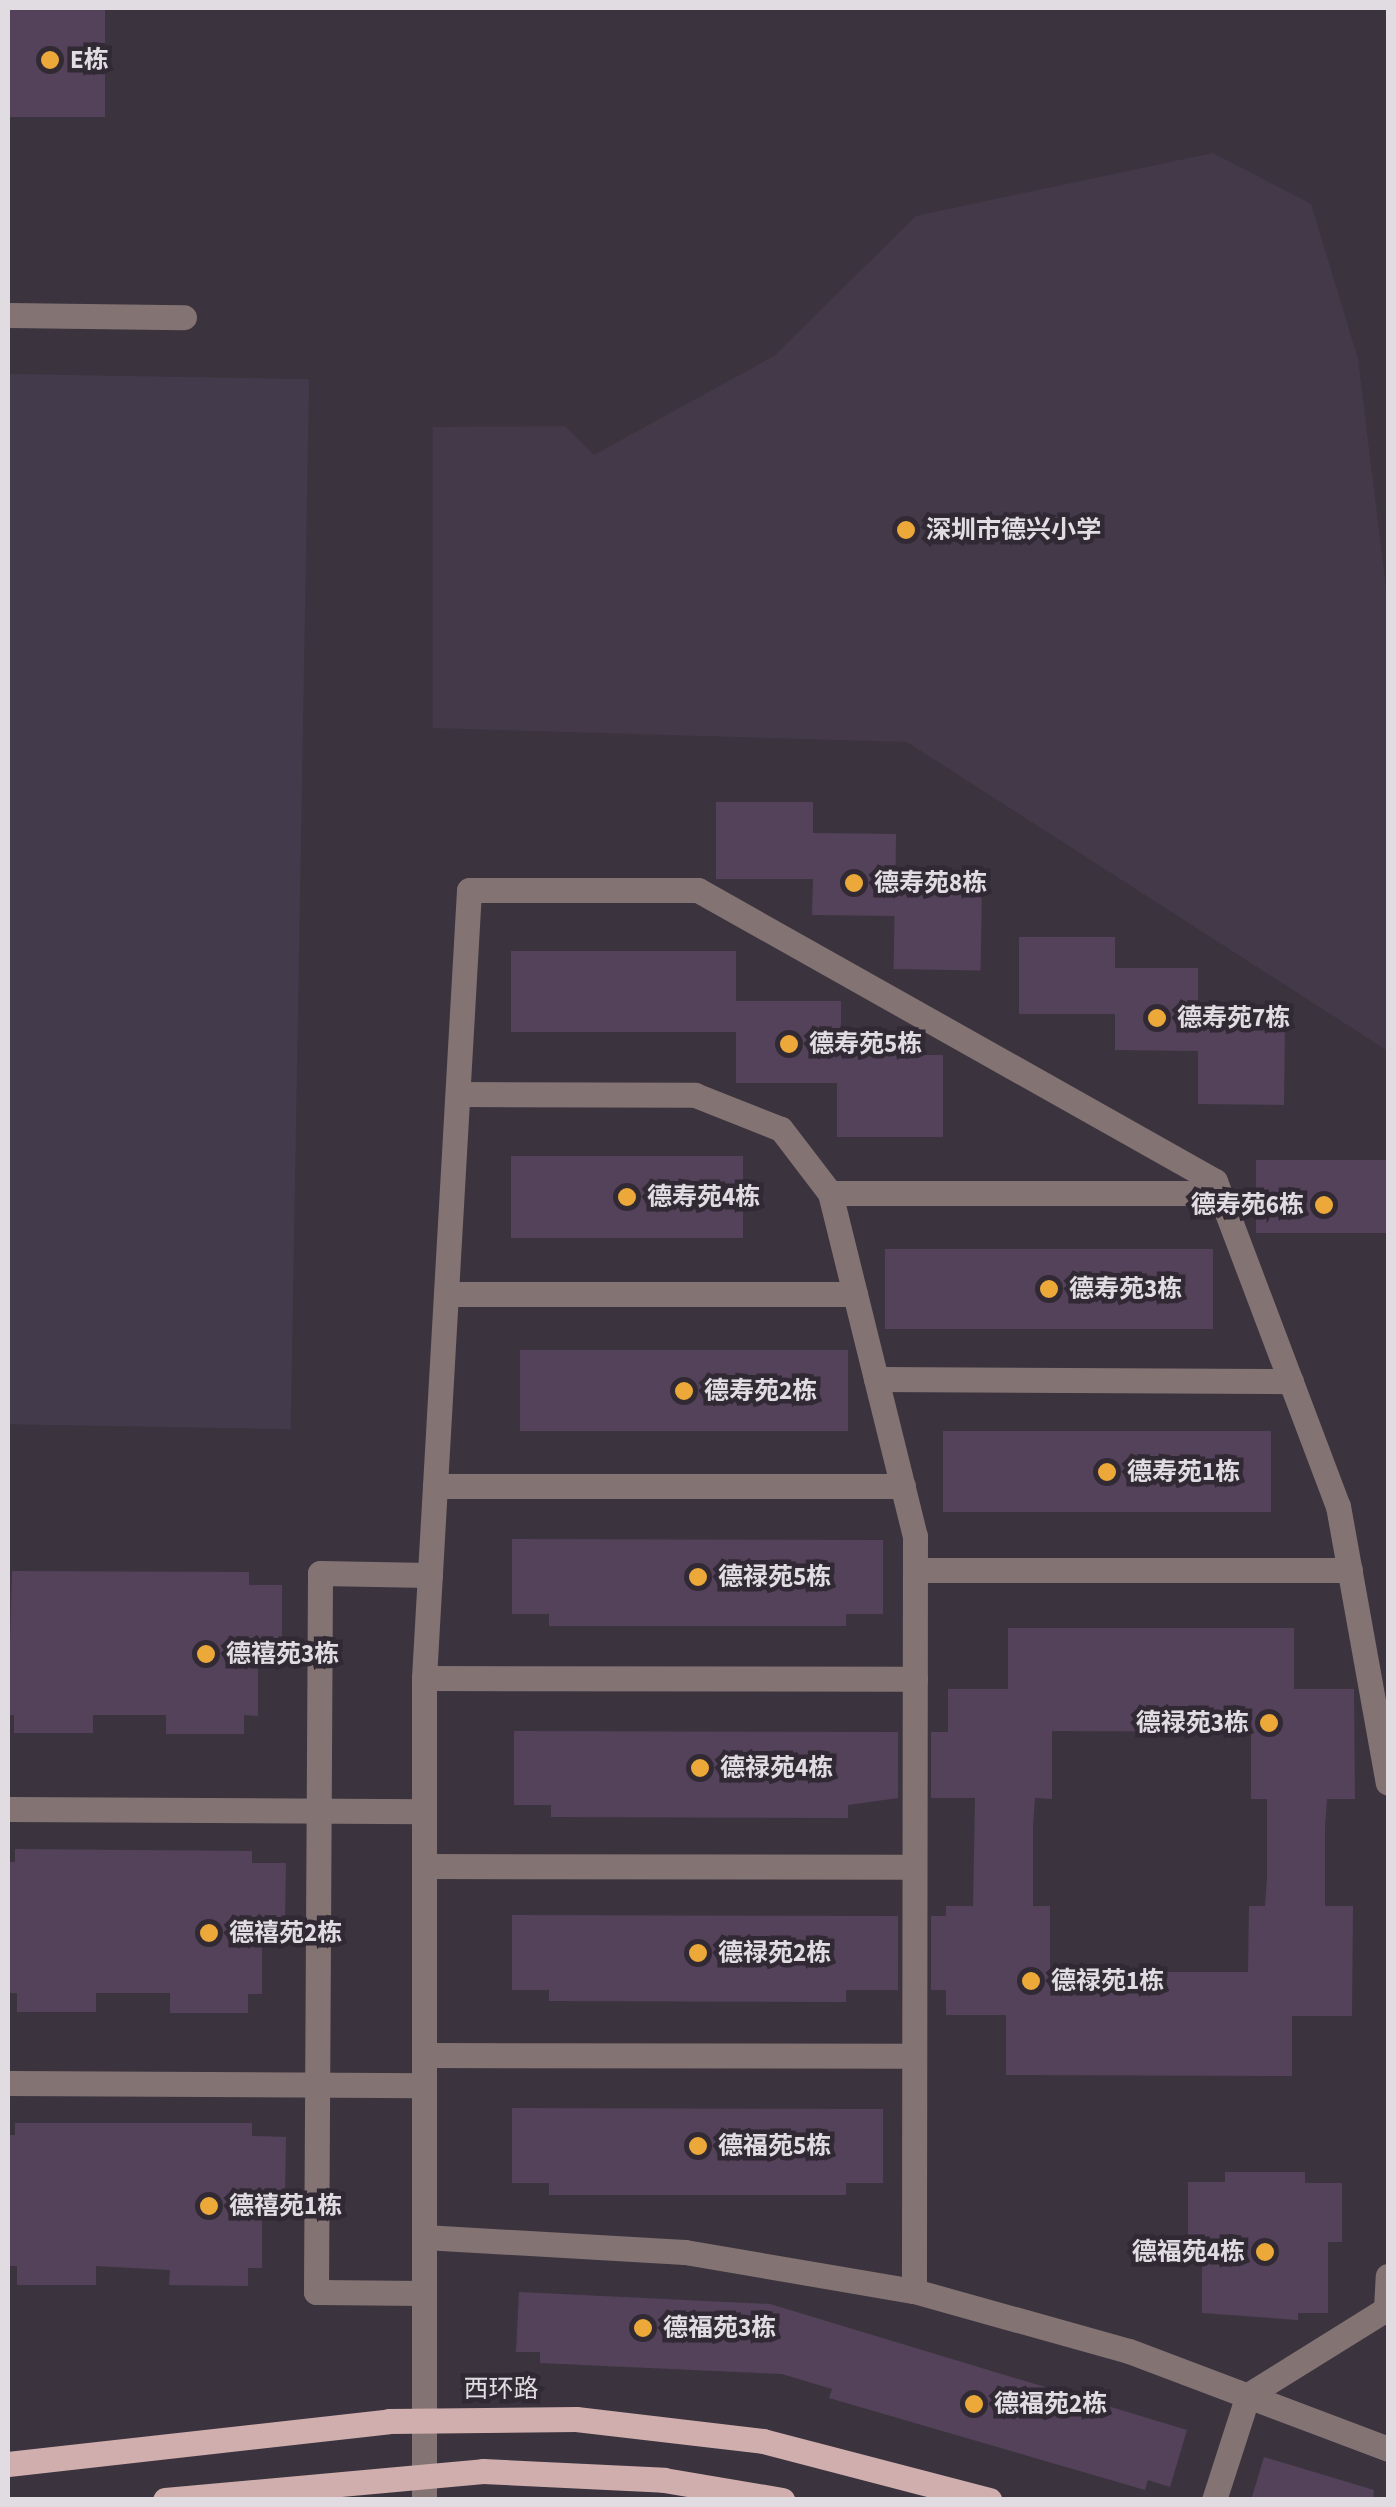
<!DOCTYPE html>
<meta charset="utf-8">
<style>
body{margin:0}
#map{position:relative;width:1396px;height:2507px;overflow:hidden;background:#3b343e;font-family:"Source Sans 3","Noto Sans SC",sans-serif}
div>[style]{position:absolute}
.built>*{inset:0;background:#443949}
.industrial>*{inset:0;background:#433b4b;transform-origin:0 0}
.building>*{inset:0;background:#54425a;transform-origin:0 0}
.minor>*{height:25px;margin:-12.5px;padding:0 12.5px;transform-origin:12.5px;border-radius:12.5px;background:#847373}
.major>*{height:25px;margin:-12.5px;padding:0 12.5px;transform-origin:12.5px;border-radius:12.5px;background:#d0aeae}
.dots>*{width:28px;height:28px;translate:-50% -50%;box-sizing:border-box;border:5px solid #312a34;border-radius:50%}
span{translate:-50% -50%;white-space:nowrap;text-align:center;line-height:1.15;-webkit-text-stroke:9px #312a34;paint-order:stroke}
.poi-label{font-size:25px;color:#e0dce2;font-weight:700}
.left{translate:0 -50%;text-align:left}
.right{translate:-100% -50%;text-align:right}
.street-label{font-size:25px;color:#e0dce2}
.frame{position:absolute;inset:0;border:10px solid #e0dce2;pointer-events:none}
</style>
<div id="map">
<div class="built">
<div style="clip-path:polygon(1213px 153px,1311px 204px,1358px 359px,1388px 604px,1388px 1051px,907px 742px,433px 728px,433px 427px,565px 426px,594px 455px,774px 356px,916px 216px)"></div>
</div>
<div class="industrial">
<div style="left:8px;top:374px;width:301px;height:1050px;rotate:1deg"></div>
</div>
<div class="building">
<div style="left:8px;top:8px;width:97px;height:109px"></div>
<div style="clip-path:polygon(716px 802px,813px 802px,813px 833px,896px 834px,895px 916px,812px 915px,813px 879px,716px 879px)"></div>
<div style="left:895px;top:887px;width:87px;height:82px;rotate:1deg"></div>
<div style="clip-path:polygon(1019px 937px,1115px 937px,1115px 968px,1198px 968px,1198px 1023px,1285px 1023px,1284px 1105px,1198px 1104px,1198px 1051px,1115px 1050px,1115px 1014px,1019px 1014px)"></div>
<div style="clip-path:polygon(511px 951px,736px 951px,736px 1001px,841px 1001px,841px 1055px,943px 1055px,943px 1137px,837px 1137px,837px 1083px,736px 1083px,736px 1032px,511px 1032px)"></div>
<div style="left:511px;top:1156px;width:232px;height:82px"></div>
<div style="left:1388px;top:1160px;width:73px;height:132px;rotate:90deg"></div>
<div style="left:885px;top:1249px;width:328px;height:80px"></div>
<div style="left:520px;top:1350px;width:328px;height:81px"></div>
<div style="left:943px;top:1431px;width:328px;height:81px"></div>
<div style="clip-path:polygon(512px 1539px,883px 1540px,883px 1614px,846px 1614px,846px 1626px,549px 1626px,549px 1614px,512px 1614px)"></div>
<div style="clip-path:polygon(12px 1571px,249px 1572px,249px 1585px,282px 1585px,282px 1643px,258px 1643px,258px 1716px,244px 1715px,244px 1734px,166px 1734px,166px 1715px,93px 1715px,93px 1733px,14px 1733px,14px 1715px,8px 1715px)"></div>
<div style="clip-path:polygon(evenodd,1008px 1628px,1294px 1628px,1294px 1689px,1354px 1689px,1355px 1799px,1327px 1799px,1325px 1826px,1325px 1906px,1353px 1906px,1352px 2016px,1292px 2016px,1292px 2076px,1006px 2075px,1006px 2015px,946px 2015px,946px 1990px,931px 1990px,931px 1916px,946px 1916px,946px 1906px,973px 1906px,975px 1798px,931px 1798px,931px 1732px,948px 1732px,948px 1689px,1008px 1689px,1008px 1628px,1052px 1731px,1251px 1732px,1251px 1799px,1267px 1799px,1267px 1879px,1265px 1906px,1249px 1906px,1248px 1972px,1050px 1972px,1050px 1906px,1033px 1906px,1033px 1825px,1035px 1798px,1052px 1799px,1052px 1731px)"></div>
<div style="clip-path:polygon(514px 1731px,898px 1732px,898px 1798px,848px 1805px,848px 1818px,551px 1817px,551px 1805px,514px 1805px)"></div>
<div style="clip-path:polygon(15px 1849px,252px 1851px,252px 1863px,286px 1863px,285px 1921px,262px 1921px,262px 1994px,248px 1994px,248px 2013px,170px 2013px,170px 1993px,96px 1993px,96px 2012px,17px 2012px,17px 1993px,8px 1993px,8px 1862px,15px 1862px)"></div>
<div style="clip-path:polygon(512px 1915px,898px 1916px,898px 1990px,846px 1990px,846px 2002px,549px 2001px,549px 1990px,512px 1990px)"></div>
<div style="clip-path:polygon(512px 2108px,883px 2109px,883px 2183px,846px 2183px,846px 2195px,549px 2195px,549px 2183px,512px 2183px)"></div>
<div style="clip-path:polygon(15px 2123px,252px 2123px,252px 2136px,286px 2137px,285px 2195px,262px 2194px,262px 2268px,248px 2268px,248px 2286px,169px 2285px,170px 2270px,96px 2266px,96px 2285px,17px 2285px,17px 2266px,8px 2266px,8px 2135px,15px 2135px)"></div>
<div style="clip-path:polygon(1225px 2172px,1305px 2172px,1305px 2183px,1342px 2183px,1342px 2242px,1328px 2242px,1328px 2313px,1298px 2313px,1298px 2320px,1202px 2313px,1202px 2242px,1188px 2242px,1188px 2182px,1225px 2182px)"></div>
<div style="clip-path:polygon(519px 2292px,770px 2304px,1187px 2430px,1170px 2487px,1148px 2480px,1145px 2490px,829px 2398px,832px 2389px,782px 2374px,540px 2363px,540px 2352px,516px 2352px)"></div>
<div style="clip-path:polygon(1264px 2457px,1374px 2490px,1373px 2500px,1251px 2500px)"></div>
</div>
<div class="minor">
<div style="left:8px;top:315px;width:176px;rotate:0.7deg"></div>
<div style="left:458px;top:1094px;width:237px;rotate:0.2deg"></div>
<div style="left:695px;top:1095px;width:92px;rotate:21.6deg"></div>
<div style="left:781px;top:1129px;width:81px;rotate:52.6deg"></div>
<div style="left:830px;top:1193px;width:353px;rotate:76.1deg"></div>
<div style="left:915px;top:1536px;width:755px;rotate:90.08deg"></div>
<div style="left:830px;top:1193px;width:389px"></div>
<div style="left:446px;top:1294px;width:409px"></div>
<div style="left:876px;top:1379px;width:415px;rotate:0.3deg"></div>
<div style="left:435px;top:1486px;width:468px"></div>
<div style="left:915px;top:1570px;width:435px"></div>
<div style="left:424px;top:1678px;width:491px;rotate:0.1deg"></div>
<div style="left:8px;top:1809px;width:416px;rotate:0.3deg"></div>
<div style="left:424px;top:1866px;width:490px;rotate:0.1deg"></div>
<div style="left:424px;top:2055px;width:490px;rotate:0.1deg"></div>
<div style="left:8px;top:2083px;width:416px;rotate:0.3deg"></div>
<div style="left:424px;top:2237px;width:261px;rotate:3.3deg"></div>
<div style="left:685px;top:2252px;width:232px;rotate:9.7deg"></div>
<div style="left:914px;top:2291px;width:223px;rotate:15.6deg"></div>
<div style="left:1129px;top:2351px;width:277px;rotate:20.7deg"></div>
<div style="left:424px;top:2293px;width:108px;rotate:-179.5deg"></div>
<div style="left:316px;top:2292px;width:719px;rotate:-89.68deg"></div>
<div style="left:320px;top:1573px;width:110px;rotate:1deg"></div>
<div style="left:424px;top:2500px;width:822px;rotate:-90deg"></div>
<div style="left:424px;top:1678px;width:789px;rotate:-86.73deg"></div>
<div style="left:469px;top:890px;width:229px"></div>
<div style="left:698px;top:890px;width:593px;rotate:29.37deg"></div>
<div style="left:1215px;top:1181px;width:347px;rotate:69.3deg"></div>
<div style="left:1338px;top:1506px;width:281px;rotate:79.8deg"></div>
<div style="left:1214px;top:2500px;width:110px;rotate:-72.1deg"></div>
<div style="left:1248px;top:2395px;width:163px;rotate:-31.9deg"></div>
<div style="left:1386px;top:2309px;width:33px;rotate:-87deg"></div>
</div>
<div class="major">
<div style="left:8px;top:2464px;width:383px;rotate:-6.4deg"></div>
<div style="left:389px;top:2421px;width:187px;rotate:-0.6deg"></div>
<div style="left:576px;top:2419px;width:188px;rotate:6.7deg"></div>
<div style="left:763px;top:2441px;width:234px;rotate:14.6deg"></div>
<div style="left:165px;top:2500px;width:319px;rotate:-5.2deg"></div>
<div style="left:483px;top:2471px;width:181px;rotate:2.8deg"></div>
<div style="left:664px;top:2480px;width:120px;rotate:9.6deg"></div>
</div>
<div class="dots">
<div style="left:50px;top:60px;background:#eca93a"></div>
<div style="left:906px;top:530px;background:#eca93a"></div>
<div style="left:854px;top:883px;background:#eca93a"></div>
<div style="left:1157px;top:1018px;background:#eca93a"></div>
<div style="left:789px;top:1044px;background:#eca93a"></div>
<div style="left:627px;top:1197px;background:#eca93a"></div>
<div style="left:1324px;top:1205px;background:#eca93a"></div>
<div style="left:1049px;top:1289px;background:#eca93a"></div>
<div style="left:684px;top:1391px;background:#eca93a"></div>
<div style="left:1107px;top:1472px;background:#eca93a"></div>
<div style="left:698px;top:1577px;background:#eca93a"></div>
<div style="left:206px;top:1654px;background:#eca93a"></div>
<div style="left:1269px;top:1723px;background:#eca93a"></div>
<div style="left:700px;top:1768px;background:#eca93a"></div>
<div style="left:209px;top:1933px;background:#eca93a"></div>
<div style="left:698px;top:1953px;background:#eca93a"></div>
<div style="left:1031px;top:1981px;background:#eca93a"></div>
<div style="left:698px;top:2146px;background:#eca93a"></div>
<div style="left:209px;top:2206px;background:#eca93a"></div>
<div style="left:1265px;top:2252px;background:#eca93a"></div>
<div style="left:643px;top:2328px;background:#eca93a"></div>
<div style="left:974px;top:2404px;background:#eca93a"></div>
</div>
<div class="poi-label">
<span class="left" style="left:70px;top:60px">E栋</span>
<span class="left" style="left:926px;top:530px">深圳市德兴小学</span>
<span class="left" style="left:874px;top:883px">德寿苑8栋</span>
<span class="left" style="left:1177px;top:1018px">德寿苑7栋</span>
<span class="left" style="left:809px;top:1044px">德寿苑5栋</span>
<span class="left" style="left:647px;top:1197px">德寿苑4栋</span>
<span class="right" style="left:1304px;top:1205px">德寿苑6栋</span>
<span class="left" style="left:1069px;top:1289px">德寿苑3栋</span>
<span class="left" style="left:704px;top:1391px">德寿苑2栋</span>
<span class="left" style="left:1127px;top:1472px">德寿苑1栋</span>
<span class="left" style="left:718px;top:1577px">德禄苑5栋</span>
<span class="left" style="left:226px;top:1654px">德禧苑3栋</span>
<span class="right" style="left:1249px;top:1723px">德禄苑3栋</span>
<span class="left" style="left:720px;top:1768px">德禄苑4栋</span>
<span class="left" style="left:229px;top:1933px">德禧苑2栋</span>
<span class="left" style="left:718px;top:1953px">德禄苑2栋</span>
<span class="left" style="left:1051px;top:1981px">德禄苑1栋</span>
<span class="left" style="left:718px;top:2146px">德福苑5栋</span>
<span class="left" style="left:229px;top:2206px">德禧苑1栋</span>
<span class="right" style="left:1245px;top:2252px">德福苑4栋</span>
<span class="left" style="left:663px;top:2328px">德福苑3栋</span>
<span class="left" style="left:994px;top:2404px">德福苑2栋</span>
</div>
<div class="street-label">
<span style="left:501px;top:2389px">西环路</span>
</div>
<div class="frame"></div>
</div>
